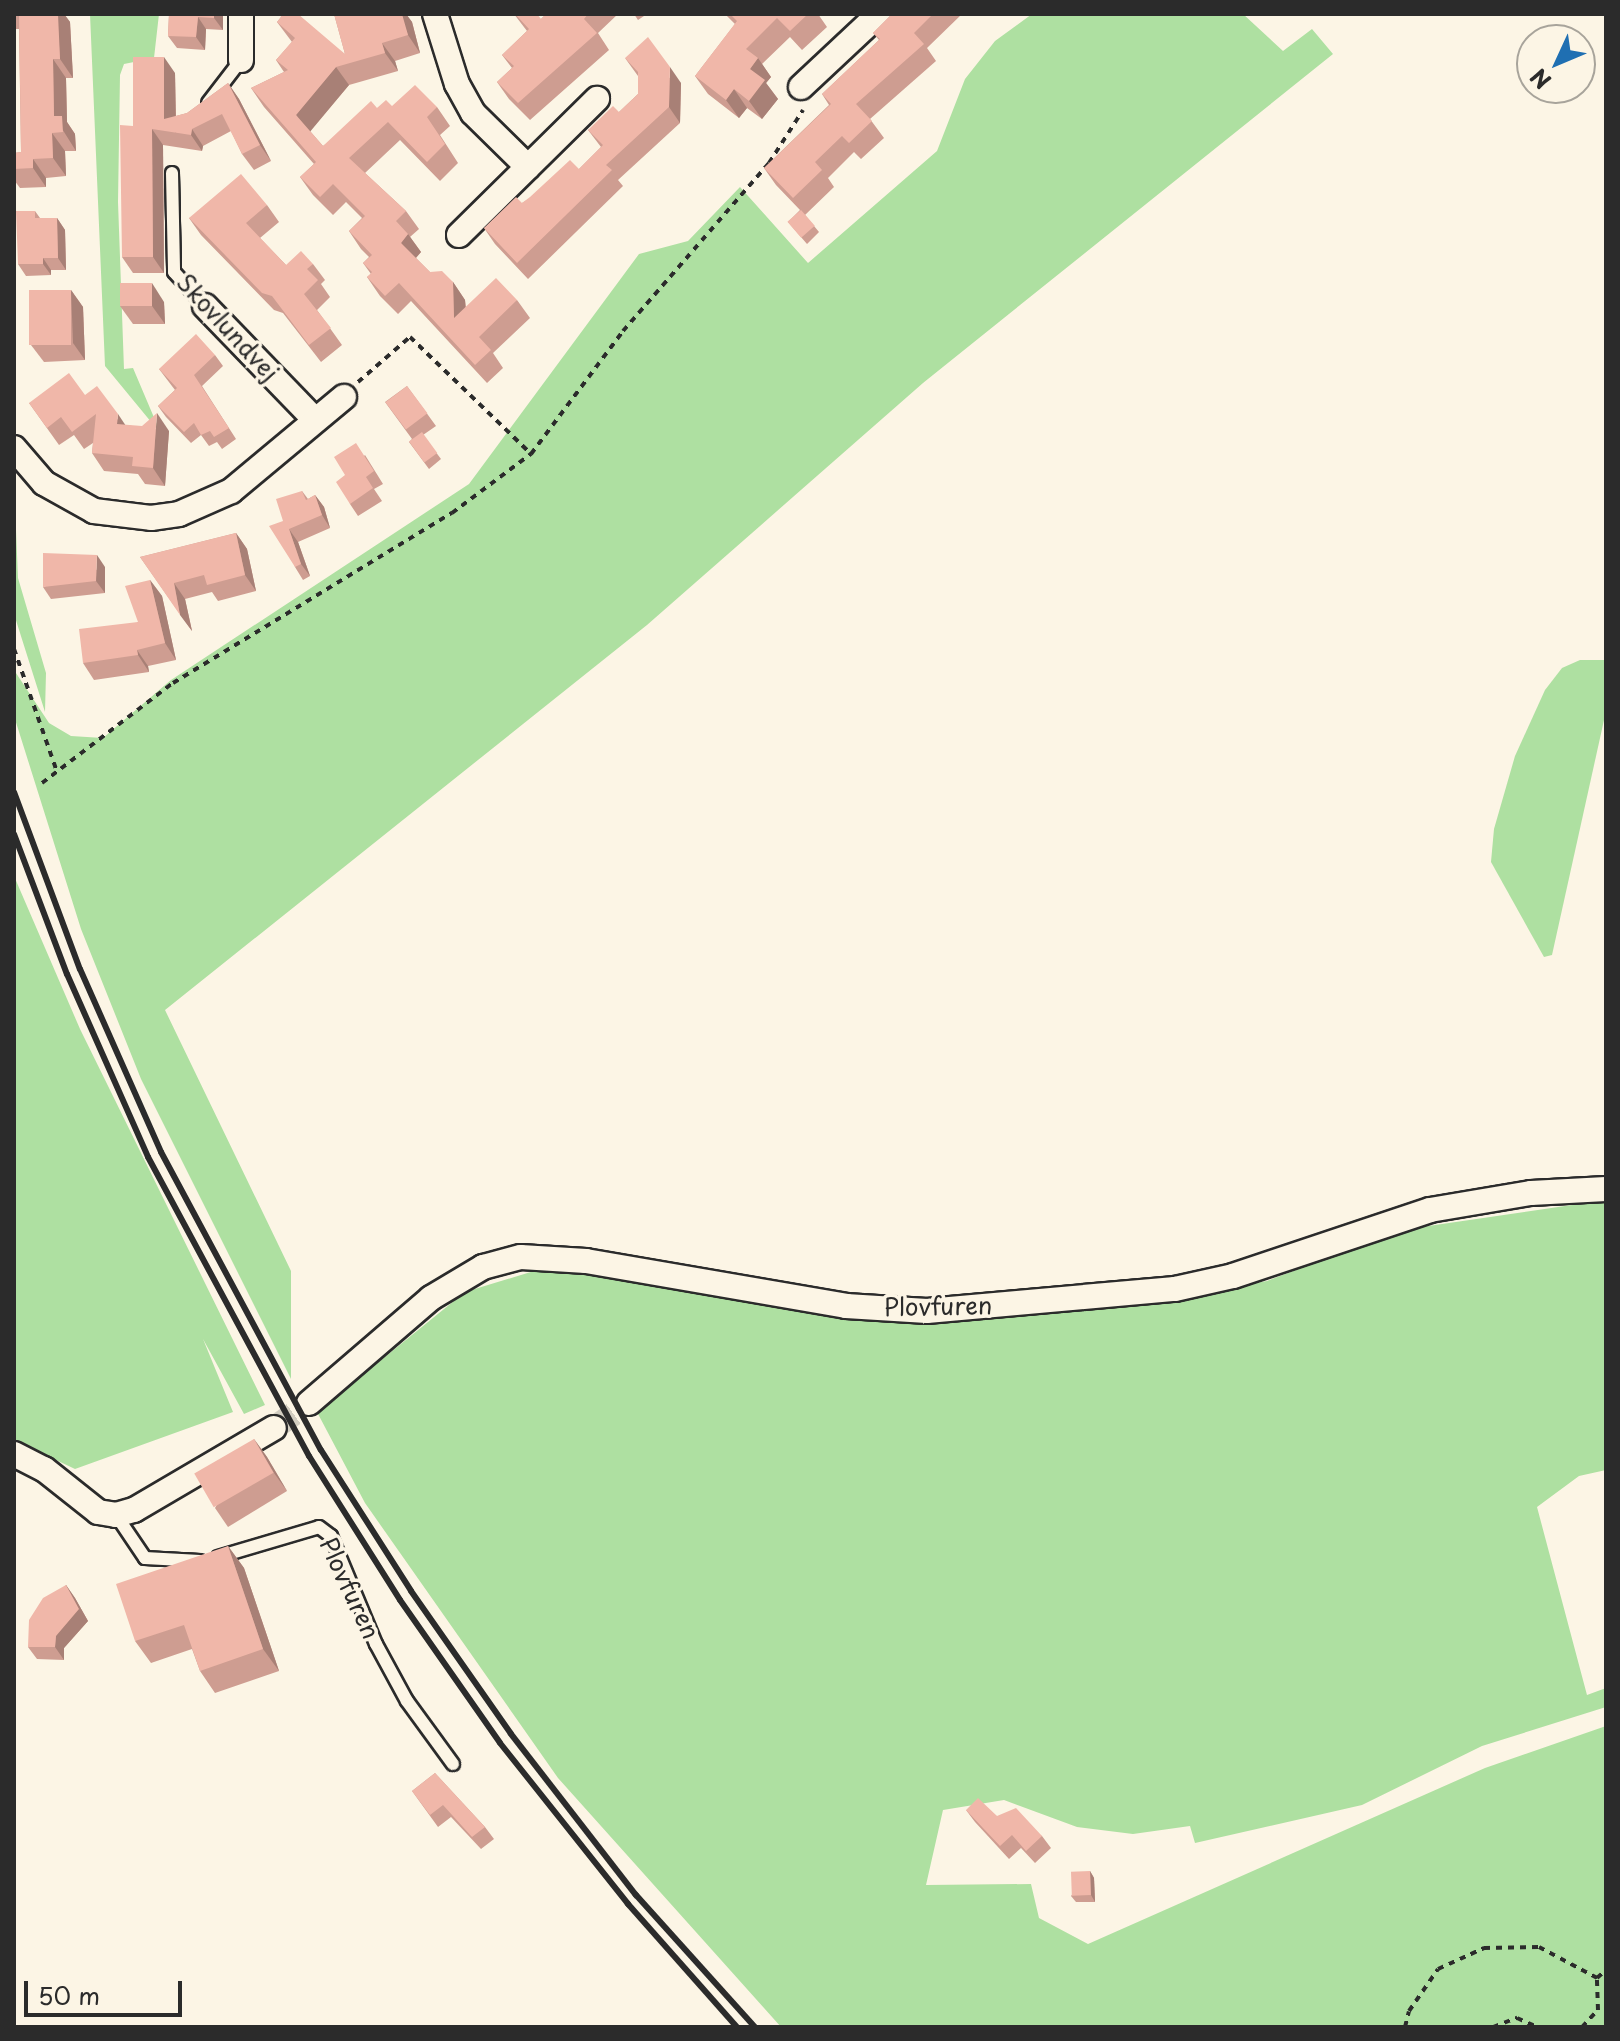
<!DOCTYPE html>
<style>
body{margin:0}
#map{position:relative;width:1620px;height:2041px;overflow:hidden;background:#fcf5e5;font-family:"Playpen Sans",sans-serif}
div>[style]{position:absolute}
.green>*{inset:0;background:#aee0a1}
.minor-tunnel>*{height:24px;margin-top:-12px;transform-origin:0;background:repeating-linear-gradient(90deg,#d2cdc0 0 24px,transparent 0 36px)}
.path>*{height:4px;margin-top:-2px;transform-origin:0;background:repeating-linear-gradient(90deg,#2b2b2b 0 6px,transparent 0 12px)}
.roads{filter:drop-shadow(2px 0 #2b2b2b) drop-shadow(-2px 0 #2b2b2b) drop-shadow(0 2px #2b2b2b) drop-shadow(0 -2px #2b2b2b)}
.service>*{height:12px;margin:-6px;padding:0 6px;transform-origin:6px;border-radius:6px;background:#fcf5e5}
.minor>*{height:24px;margin:-12px;padding:0 12px;transform-origin:12px;border-radius:12px;background:#fcf5e5}
.rail>*{height:6px;margin:-3px;padding:0 3px;transform-origin:3px;border-radius:3px;background:#2b2b2b}
.wall>*{inset:0;background:#ce9d91}
.shaded-wall>*{inset:0;background:#a88076}
.building>*{inset:0;background:#f0b7a9;transform-origin:0 0}
span{translate:-50% -50%;white-space:nowrap;text-align:center;line-height:1.15;-webkit-text-stroke:7px #fcf5e5;paint-order:stroke}
.street-label{font-size:24px;color:#2b2b2b}
.frame{position:absolute;inset:0;border:16px solid #2b2b2b;pointer-events:none}
.north{position:absolute;left:1516px;top:24px;width:80px;height:80px;box-sizing:border-box;background:#fcf5e5;border:2px solid #a8a49b;border-radius:50%;rotate:226deg;font-size:22px;font-weight:700;line-height:32px;text-align:center;color:#2b2b2b}
.north::after{content:'';display:block;margin:auto;width:28px;height:36px;background:#1f6fb2;clip-path:polygon(50% 0,100% 100%,50% 72%,0 100%)}
.scale{position:absolute;left:24px;top:1981px;width:158px;height:36px;box-sizing:border-box;border:4px solid #2b2b2b;border-top:0;padding-left:10px;font-size:24px;line-height:28px;white-space:nowrap;color:#2b2b2b;-webkit-text-stroke:6px #fcf5e5;paint-order:stroke}
</style>
<div id="map">
<div class="green">
<div style="clip-path:polygon(90px 14px,159px 14px,154px 58px,124px 64px,120px 75px,118px 202px,124px 369px,133px 368px,161px 434px,105px 366px)"></div>
<div style="clip-path:polygon(1032px 14px,1243px 14px,1283px 51px,1312px 29px,1333px 54px,923px 383px,647px 625px,165px 1010px,291px 1271px,291px 1379px,141px 1079px,81px 929px,14px 716px,14px 670px,49px 723px,71px 736px,103px 738px,171px 680px,469px 484px,639px 254px,688px 241px,740px 187px,808px 263px,937px 151px,965px 79px,995px 41px)"></div>
<div style="clip-path:polygon(14px 481px,18px 578px,46px 673px,45px 712px,14px 614px)"></div>
<div style="clip-path:polygon(1580px 660px,1606px 660px,1606px 711px,1552px 955px,1544px 957px,1491px 862px,1494px 829px,1515px 756px,1545px 690px,1562px 668px)"></div>
<div style="clip-path:polygon(14px 876px,80px 1029px,265px 1405px,244px 1414px,203px 1339px,233px 1412px,75px 1469px,14px 1440px)"></div>
<div style="clip-path:polygon(1606px 1200px,1606px 1470px,1579px 1476px,1537px 1507px,1587px 1695px,1606px 1688px,1606px 1707px,1482px 1746px,1362px 1805px,1195px 1843px,1190px 1826px,1133px 1834px,1077px 1827px,1004px 1800px,943px 1810px,926px 1885px,1031px 1884px,1039px 1918px,1088px 1944px,1485px 1768px,1606px 1726px,1606px 2027px,781px 2027px,558px 1778px,365px 1503px,317px 1412px,465px 1292px,534px 1271px,599px 1274px,815px 1312px,1135px 1303px,1267px 1281px,1401px 1230px)"></div>
</div>
<div class="minor-tunnel">
<div style="left:274px;top:1428px;width:43px;rotate:-35.5deg"></div>
</div>
<div class="path">
<div style="left:358px;top:382px;width:69px;rotate:-40.9deg"></div>
<div style="left:410px;top:337px;width:168px;rotate:44deg"></div>
<div style="left:14px;top:649px;width:127px;rotate:70.7deg"></div>
<div style="left:42px;top:783px;width:165px;rotate:-37.4deg"></div>
<div style="left:173px;top:683px;width:327px;rotate:-31.4deg"></div>
<div style="left:452px;top:513px;width:99px;rotate:-36.8deg"></div>
<div style="left:531px;top:454px;width:154px;rotate:-53.2deg"></div>
<div style="left:623px;top:331px;width:223px;rotate:-49deg"></div>
<div style="left:769px;top:163px;width:63px;rotate:-57.3deg"></div>
<div style="left:1597px;top:1978px;width:12px;rotate:-42deg"></div>
<div style="left:1405px;top:2027px;width:16px;rotate:-76deg"></div>
<div style="left:1409px;top:2011px;width:51px;rotate:-55.4deg"></div>
<div style="left:1438px;top:1969px;width:51px;rotate:-24.5deg"></div>
<div style="left:1484px;top:1948px;width:55px;rotate:-1deg"></div>
<div style="left:1539px;top:1947px;width:66px;rotate:28.1deg"></div>
<div style="left:1493px;top:2027px;width:26px;rotate:-21deg"></div>
<div style="left:1517px;top:2018px;width:22px;rotate:24deg"></div>
<div style="left:1582px;top:2027px;width:23px;rotate:-47deg"></div>
<div style="left:1598px;top:2010px;width:32px;rotate:-92deg"></div>
</div>
<div class="roads">
<div class="service">
<div style="left:208px;top:103px;width:54px;rotate:-52.5deg"></div>
<div style="left:172px;top:173px;width:99px;rotate:88.8deg"></div>
<div style="left:174px;top:272px;width:46px;rotate:47.6deg"></div>
<div style="left:116px;top:1515px;width:52px;rotate:56deg"></div>
<div style="left:145px;top:1558px;width:55px;rotate:3.1deg"></div>
<div style="left:218px;top:1557px;width:105px;rotate:-16.5deg"></div>
<div style="left:319px;top:1527px;width:15px;rotate:37deg"></div>
<div style="left:331px;top:1536px;width:117px;rotate:67.4deg"></div>
<div style="left:376px;top:1644px;width:65px;rotate:61.5deg"></div>
<div style="left:407px;top:1701px;width:78px;rotate:53.9deg"></div>
</div>
<div class="minor">
<div style="left:435px;top:14px;width:73px;rotate:72.6deg"></div>
<div style="left:457px;top:84px;width:33px;rotate:61deg"></div>
<div style="left:473px;top:113px;width:77px;rotate:44.5deg"></div>
<div style="left:241px;top:60px;width:46px;rotate:-90deg"></div>
<div style="left:801px;top:87px;width:107px;rotate:-43.1deg"></div>
<div style="left:459px;top:235px;width:194px;rotate:-44.6deg"></div>
<div style="left:205px;top:306px;width:158px;rotate:46deg"></div>
<div style="left:14px;top:448px;width:46px;rotate:49.4deg"></div>
<div style="left:44px;top:483px;width:57px;rotate:29.2deg"></div>
<div style="left:94px;top:511px;width:57px;rotate:7deg"></div>
<div style="left:151px;top:518px;width:28px;rotate:-8deg"></div>
<div style="left:179px;top:514px;width:57px;rotate:-23.9deg"></div>
<div style="left:231px;top:491px;width:147px;rotate:-39.8deg"></div>
<div style="left:309px;top:1403px;width:161px;rotate:-40.7deg"></div>
<div style="left:431px;top:1298px;width:61px;rotate:-30.8deg"></div>
<div style="left:483px;top:1267px;width:39px;rotate:-15deg"></div>
<div style="left:521px;top:1257px;width:65px;rotate:3.5deg"></div>
<div style="left:586px;top:1261px;width:264px;rotate:9.8deg"></div>
<div style="left:846px;top:1306px;width:81px;rotate:3.5deg"></div>
<div style="left:927px;top:1311px;width:249px;rotate:-5.1deg"></div>
<div style="left:1175px;top:1289px;width:59px;rotate:-12.6deg"></div>
<div style="left:1233px;top:1276px;width:208px;rotate:-18.5deg"></div>
<div style="left:1430px;top:1210px;width:102px;rotate:-9.6deg"></div>
<div style="left:1531px;top:1193px;width:75px;rotate:-3.1deg"></div>
<div style="left:14px;top:1454px;width:34px;rotate:27deg"></div>
<div style="left:44px;top:1469px;width:69px;rotate:38.5deg"></div>
<div style="left:98px;top:1512px;width:18px;rotate:9deg"></div>
<div style="left:116px;top:1515px;width:19px;rotate:-16deg"></div>
<div style="left:134px;top:1510px;width:162px;rotate:-30.4deg"></div>
</div>
</div>
<div class="rail">
<div style="left:14px;top:792px;width:189px;rotate:69.6deg"></div>
<div style="left:80px;top:969px;width:200px;rotate:66.1deg"></div>
<div style="left:161px;top:1152px;width:338px;rotate:61.8deg"></div>
<div style="left:321px;top:1450px;width:167px;rotate:57.4deg"></div>
<div style="left:411px;top:1591px;width:174px;rotate:55deg"></div>
<div style="left:511px;top:1734px;width:204px;rotate:52.2deg"></div>
<div style="left:636px;top:1895px;width:178px;rotate:48deg"></div>
<div style="left:14px;top:834px;width:150px;rotate:69.3deg"></div>
<div style="left:67px;top:974px;width:200px;rotate:66.1deg"></div>
<div style="left:148px;top:1157px;width:340px;rotate:61.7deg"></div>
<div style="left:309px;top:1456px;width:170px;rotate:57.7deg"></div>
<div style="left:400px;top:1600px;width:174px;rotate:55deg"></div>
<div style="left:500px;top:1743px;width:206px;rotate:51.5deg"></div>
<div style="left:628px;top:1904px;width:164px;rotate:48.5deg"></div>
</div>
<div class="wall">
<div style="clip-path:polygon(14px 14px,64px 14px,70px 22px,73px 78px,66px 78px,67px 122px,75px 134px,76px 151px,65px 151px,66px 176px,46px 178px,46px 187px,20px 188px,14px 180px,14px 153px,21px 152px,19px 29px,14px 29px)"></div>
<div style="clip-path:polygon(169px 14px,223px 14px,223px 30px,206px 29px,205px 50px,177px 48px,168px 36px)"></div>
<div style="clip-path:polygon(334px 14px,406px 14px,412px 22px,420px 53px,395px 61px,398px 71px,349px 85px,310px 131px,323px 146px,377px 108px,392px 106px,437px 107px,450px 126px,440px 135px,458px 163px,440px 181px,400px 140px,365px 173px,406px 211px,419px 229px,410px 237px,421px 252px,416px 258px,430px 272px,453px 282px,465px 300px,466px 307px,517px 300px,530px 318px,493px 353px,503px 368px,487px 383px,411px 301px,398px 314px,380px 296px,367px 277px,371px 274px,363px 263px,369px 257px,361px 249px,349px 231px,362px 218px,346px 202px,333px 215px,313px 195px,300px 177px,314px 164px,264px 107px,251px 88px,284px 72px,276px 60px,292px 42px,277px 22px,281px 17px,345px 54px)"></div>
<div style="clip-path:polygon(514px 14px,541px 19px,546px 14px,618px 14px,598px 33px,609px 50px,530px 120px,509px 99px,497px 82px,512px 68px,502px 55px,527px 31px)"></div>
<div style="clip-path:polygon(634px 14px,647px 14px,638px 20px)"></div>
<div style="clip-path:polygon(725px 14px,818px 14px,827px 27px,802px 50px,790px 37px,762px 64px,771px 77px,766px 83px,778px 99px,762px 119px,747px 108px,739px 118px,708px 94px,695px 76px,735px 24px)"></div>
<div style="clip-path:polygon(892px 14px,962px 14px,927px 48px,936px 61px,870px 119px,884px 138px,861px 159px,854px 152px,828px 178px,834px 187px,805px 215px,819px 232px,807px 244px,788px 222px,800px 210px,776px 185px,764px 168px,829px 105px,822px 94px,879px 40px,873px 33px)"></div>
<div style="clip-path:polygon(625px 58px,681px 83px,680px 123px,618px 180px,623px 186px,528px 279px,495px 244px,484px 228px,522px 203px,579px 169px,601px 147px,588px 130px,619px 112px,638px 94px,638px 76px)"></div>
<div style="clip-path:polygon(175px 73px,176px 116px,187px 113px,228px 83px,239px 99px,271px 161px,254px 170px,242px 154px,231px 131px,203px 146px,202px 151px,163px 145px,164px 273px,133px 273px,122px 257px,133px 126px)"></div>
<div style="clip-path:polygon(267px 205px,279px 222px,260px 238px,286px 265px,313px 264px,325px 280px,321px 284px,330px 297px,317px 310px,342px 345px,321px 362px,283px 313px,274px 310px,201px 235px,189px 218px)"></div>
<div style="clip-path:polygon(35px 211px,40px 218px,57px 218px,65px 230px,66px 270px,51px 270px,51px 275px,26px 276px,18px 264px)"></div>
<div style="clip-path:polygon(71px 290px,83px 307px,85px 360px,44px 362px,31px 345px)"></div>
<div style="clip-path:polygon(164px 302px,165px 324px,133px 324px,120px 306px)"></div>
<div style="clip-path:polygon(215px 355px,223px 366px,202px 386px,236px 439px,222px 449px,217px 442px,209px 446px,201px 435px,191px 443px,166px 417px,158px 406px,175px 390px,159px 369px)"></div>
<div style="clip-path:polygon(407px 386px,436px 426px,423px 435px,441px 459px,429px 469px,409px 442px,412px 439px,385px 402px)"></div>
<div style="clip-path:polygon(85px 395px,125px 425px,169px 431px,165px 486px,145px 484px,138px 474px,104px 471px,92px 453px,93px 443px,84px 449px,74px 435px,59px 445px,29px 403px)"></div>
<div style="clip-path:polygon(365px 455px,383px 484px,374px 489px,382px 501px,358px 516px,350px 504px,345px 475px)"></div>
<div style="clip-path:polygon(302px 491px,308px 499px,315px 495px,324px 507px,330px 528px,298px 542px,310px 576px,303px 580px,295px 567px,283px 521px)"></div>
<div style="clip-path:polygon(236px 533px,247px 549px,256px 591px,218px 601px,212px 592px,185px 599px,192px 631px,140px 557px)"></div>
<div style="clip-path:polygon(105px 567px,105px 593px,51px 599px,43px 587px)"></div>
<div style="clip-path:polygon(150px 580px,162px 596px,176px 660px,148px 666px,149px 672px,94px 680px,83px 663px,138px 622px)"></div>
<div style="clip-path:polygon(254px 1439px,267px 1457px,287px 1491px,228px 1527px,215px 1508px)"></div>
<div style="clip-path:polygon(228px 1546px,244px 1568px,279px 1671px,215px 1693px,200px 1671px,192px 1649px,151px 1663px,135px 1641px)"></div>
<div style="clip-path:polygon(66px 1585px,75px 1598px,88px 1621px,64px 1648px,64px 1660px,37px 1659px,28px 1647px)"></div>
<div style="clip-path:polygon(435px 1773px,485px 1827px,494px 1839px,481px 1849px,451px 1817px,438px 1827px,412px 1791px)"></div>
<div style="clip-path:polygon(966px 1810px,997px 1816px,1042px 1836px,1051px 1848px,1035px 1863px,1021px 1848px,1009px 1859px,975px 1822px)"></div>
<div style="clip-path:polygon(1090px 1871px,1094px 1878px,1095px 1902px,1076px 1902px,1071px 1896px)"></div>
</div>
<div class="shaded-wall">
<div style="clip-path:polygon(57px 14px,64px 14px,70px 22px,73px 78px,60px 59px)"></div>
<div style="clip-path:polygon(214px 14px,223px 14px,223px 30px,214px 18px)"></div>
<div style="clip-path:polygon(400px 14px,406px 14px,412px 22px,420px 53px,408px 35px)"></div>
<div style="clip-path:polygon(198px 17px,206px 29px,205px 50px,196px 37px)"></div>
<div style="clip-path:polygon(382px 43px,395px 61px,398px 71px,385px 53px)"></div>
<div style="clip-path:polygon(164px 57px,175px 73px,176px 133px,164px 119px)"></div>
<div style="clip-path:polygon(758px 58px,771px 77px,766px 83px,778px 99px,762px 119px,749px 101px,750px 69px)"></div>
<div style="clip-path:polygon(53px 59px,66px 78px,67px 122px,75px 134px,76px 151px,54px 116px)"></div>
<div style="clip-path:polygon(336px 67px,349px 85px,309px 133px,296px 115px)"></div>
<div style="clip-path:polygon(670px 67px,681px 83px,680px 123px,669px 107px)"></div>
<div style="clip-path:polygon(228px 83px,239px 99px,271px 161px,260px 145px)"></div>
<div style="clip-path:polygon(734px 89px,747px 108px,739px 118px,726px 100px)"></div>
<div style="clip-path:polygon(152px 129px,163px 145px,164px 273px,153px 257px)"></div>
<div style="clip-path:polygon(192px 129px,203px 146px,202px 151px,191px 135px)"></div>
<div style="clip-path:polygon(52px 133px,65px 151px,66px 176px,53px 158px)"></div>
<div style="clip-path:polygon(33px 159px,46px 178px,46px 187px,33px 168px)"></div>
<div style="clip-path:polygon(57px 218px,65px 230px,66px 270px,58px 258px)"></div>
<div style="clip-path:polygon(408px 234px,421px 252px,413px 261px,401px 243px)"></div>
<div style="clip-path:polygon(43px 258px,51px 270px,51px 275px,43px 264px)"></div>
<div style="clip-path:polygon(453px 282px,465px 300px,467px 336px,454px 318px)"></div>
<div style="clip-path:polygon(152px 283px,164px 302px,165px 324px,152px 306px)"></div>
<div style="clip-path:polygon(71px 290px,83px 307px,85px 360px,73px 343px)"></div>
<div style="clip-path:polygon(157px 413px,169px 431px,165px 486px,153px 468px)"></div>
<div style="clip-path:polygon(118px 414px,130px 432px,117px 424px)"></div>
<div style="clip-path:polygon(315px 495px,324px 507px,330px 528px,322px 515px)"></div>
<div style="clip-path:polygon(289px 529px,298px 542px,310px 576px,301px 564px)"></div>
<div style="clip-path:polygon(236px 533px,247px 549px,256px 591px,245px 575px)"></div>
<div style="clip-path:polygon(97px 555px,105px 567px,105px 593px,96px 581px)"></div>
<div style="clip-path:polygon(150px 580px,162px 596px,176px 660px,165px 643px)"></div>
<div style="clip-path:polygon(174px 583px,185px 599px,192px 631px,180px 615px)"></div>
<div style="clip-path:polygon(137px 650px,148px 666px,149px 672px,138px 655px)"></div>
<div style="clip-path:polygon(254px 1439px,267px 1457px,287px 1491px,274px 1473px)"></div>
<div style="clip-path:polygon(228px 1546px,244px 1568px,279px 1671px,263px 1649px)"></div>
<div style="clip-path:polygon(66px 1585px,75px 1598px,88px 1621px,64px 1648px,64px 1660px,55px 1647px,56px 1636px)"></div>
<div style="clip-path:polygon(1090px 1871px,1094px 1878px,1095px 1902px,1091px 1895px)"></div>
</div>
<div class="building">
<div style="clip-path:polygon(19px 14px,58px 14px,60px 59px,53px 59px,54px 116px,62px 116px,63px 132px,52px 133px,53px 158px,33px 159px,33px 168px,14px 169px,14px 153px,21px 152px)"></div>
<div style="clip-path:polygon(169px 14px,214px 14px,214px 18px,198px 17px,196px 37px,168px 36px)"></div>
<div style="clip-path:polygon(280px 14px,298px 14px,345px 54px,334px 14px,402px 14px,408px 35px,382px 43px,385px 53px,336px 67px,296px 115px,323px 146px,371px 101px,377px 108px,386px 100px,392px 106px,415px 85px,437px 107px,427px 117px,445px 144px,427px 162px,388px 122px,349px 158px,406px 211px,396px 221px,408px 234px,401px 243px,430px 272px,442px 271px,453px 282px,454px 318px,496px 278px,517px 300px,479px 337px,491px 350px,475px 365px,399px 283px,385px 296px,367px 277px,372px 272px,363px 263px,372px 255px,349px 231px,365px 216px,333px 184px,320px 197px,300px 177px,316px 162px,251px 88px,288px 70px,276px 60px,295px 38px,277px 22px,281px 17px)"></div>
<div style="clip-path:polygon(515px 14px,537px 14px,541px 19px,546px 14px,588px 14px,584px 19px,597px 33px,518px 103px,497px 82px,514px 66px,502px 55px,529px 29px)"></div>
<div style="clip-path:polygon(730px 14px,808px 14px,790px 31px,777px 18px,746px 49px,758px 58px,750px 69px,765px 80px,749px 101px,734px 89px,726px 100px,695px 76px,737px 21px)"></div>
<div style="clip-path:polygon(892px 14px,933px 14px,914px 33px,924px 44px,856px 104px,872px 121px,849px 143px,842px 136px,815px 162px,822px 170px,793px 198px,764px 168px,831px 104px,822px 94px,880px 39px,873px 33px)"></div>
<div style="clip-path:polygon(648px 37px,670px 67px,669px 107px,606px 165px,612px 170px,517px 263px,484px 228px,516px 197px,522px 203px,530px 197px,570px 160px,579px 169px,603px 145px,588px 130px,613px 106px,619px 112px,638px 94px,638px 72px,625px 58px)"></div>
<div style="clip-path:polygon(133px 57px,164px 57px,164px 119px,187px 113px,228px 83px,260px 145px,242px 154px,222px 114px,192px 129px,191px 135px,152px 129px,153px 257px,122px 257px,120px 125px,133px 126px)"></div>
<div style="clip-path:polygon(241px 174px,267px 205px,246px 223px,286px 265px,301px 251px,313px 264px,307px 269px,318px 280px,304px 294px,331px 328px,309px 345px,272px 296px,262px 293px,189px 218px)"></div>
<div style="left:801px;top:210px;width:21px;height:18px;rotate:49deg"></div>
<div style="clip-path:polygon(16px 211px,35px 211px,35px 218px,57px 218px,58px 258px,43px 258px,43px 264px,18px 264px)"></div>
<div style="left:152px;top:283px;width:23px;height:32px;rotate:90deg"></div>
<div style="left:29px;top:290px;width:42px;height:55px"></div>
<div style="clip-path:polygon(196px 334px,215px 355px,194px 375px,229px 428px,214px 437px,210px 431px,201px 435px,194px 423px,184px 432px,158px 406px,177px 388px,159px 369px)"></div>
<div style="clip-path:polygon(69px 373px,85px 395px,97px 386px,118px 414px,117px 424px,142px 426px,157px 413px,153px 468px,132px 466px,133px 457px,92px 453px,96px 414px,72px 432px,61px 417px,47px 428px,29px 403px)"></div>
<div style="left:407px;top:386px;width:34px;height:27px;rotate:53deg"></div>
<div style="left:422px;top:432px;width:26px;height:16px;rotate:54deg"></div>
<div style="clip-path:polygon(356px 443px,374px 471px,366px 477px,373px 488px,350px 504px,336px 482px,345px 475px,334px 457px)"></div>
<div style="clip-path:polygon(302px 491px,306px 500px,315px 495px,322px 515px,289px 529px,301px 564px,295px 567px,269px 526px,283px 521px,276px 499px)"></div>
<div style="clip-path:polygon(236px 533px,245px 575px,207px 585px,204px 575px,174px 583px,180px 615px,140px 557px)"></div>
<div style="clip-path:polygon(43px 553px,97px 555px,96px 581px,43px 587px)"></div>
<div style="clip-path:polygon(150px 580px,165px 643px,137px 650px,138px 655px,83px 663px,79px 629px,138px 622px,125px 586px)"></div>
<div style="left:254px;top:1439px;width:39px;height:69px;rotate:60deg"></div>
<div style="clip-path:polygon(228px 1546px,263px 1649px,200px 1671px,184px 1625px,135px 1641px,116px 1584px)"></div>
<div style="clip-path:polygon(66px 1585px,79px 1609px,56px 1636px,55px 1647px,28px 1647px,29px 1620px,43px 1598px)"></div>
<div style="clip-path:polygon(435px 1773px,485px 1827px,472px 1837px,443px 1805px,430px 1815px,412px 1791px)"></div>
<div style="clip-path:polygon(978px 1798px,997px 1816px,1016px 1808px,1042px 1836px,1026px 1851px,1012px 1835px,1000px 1846px,966px 1810px)"></div>
<div style="left:1090px;top:1871px;width:24px;height:19px;rotate:88deg"></div>
</div>
<div class="street-label">
<span style="left:228px;top:327px;rotate:47deg">Skovlundvej</span>
<span style="left:938px;top:1306px;rotate:-1deg">Plovfuren</span>
<span style="left:350px;top:1588px;rotate:65deg">Plovfuren</span>
</div>
<div class="frame"></div>
<div class="north">N</div>
<div class="scale">50 m</div>
</div>
